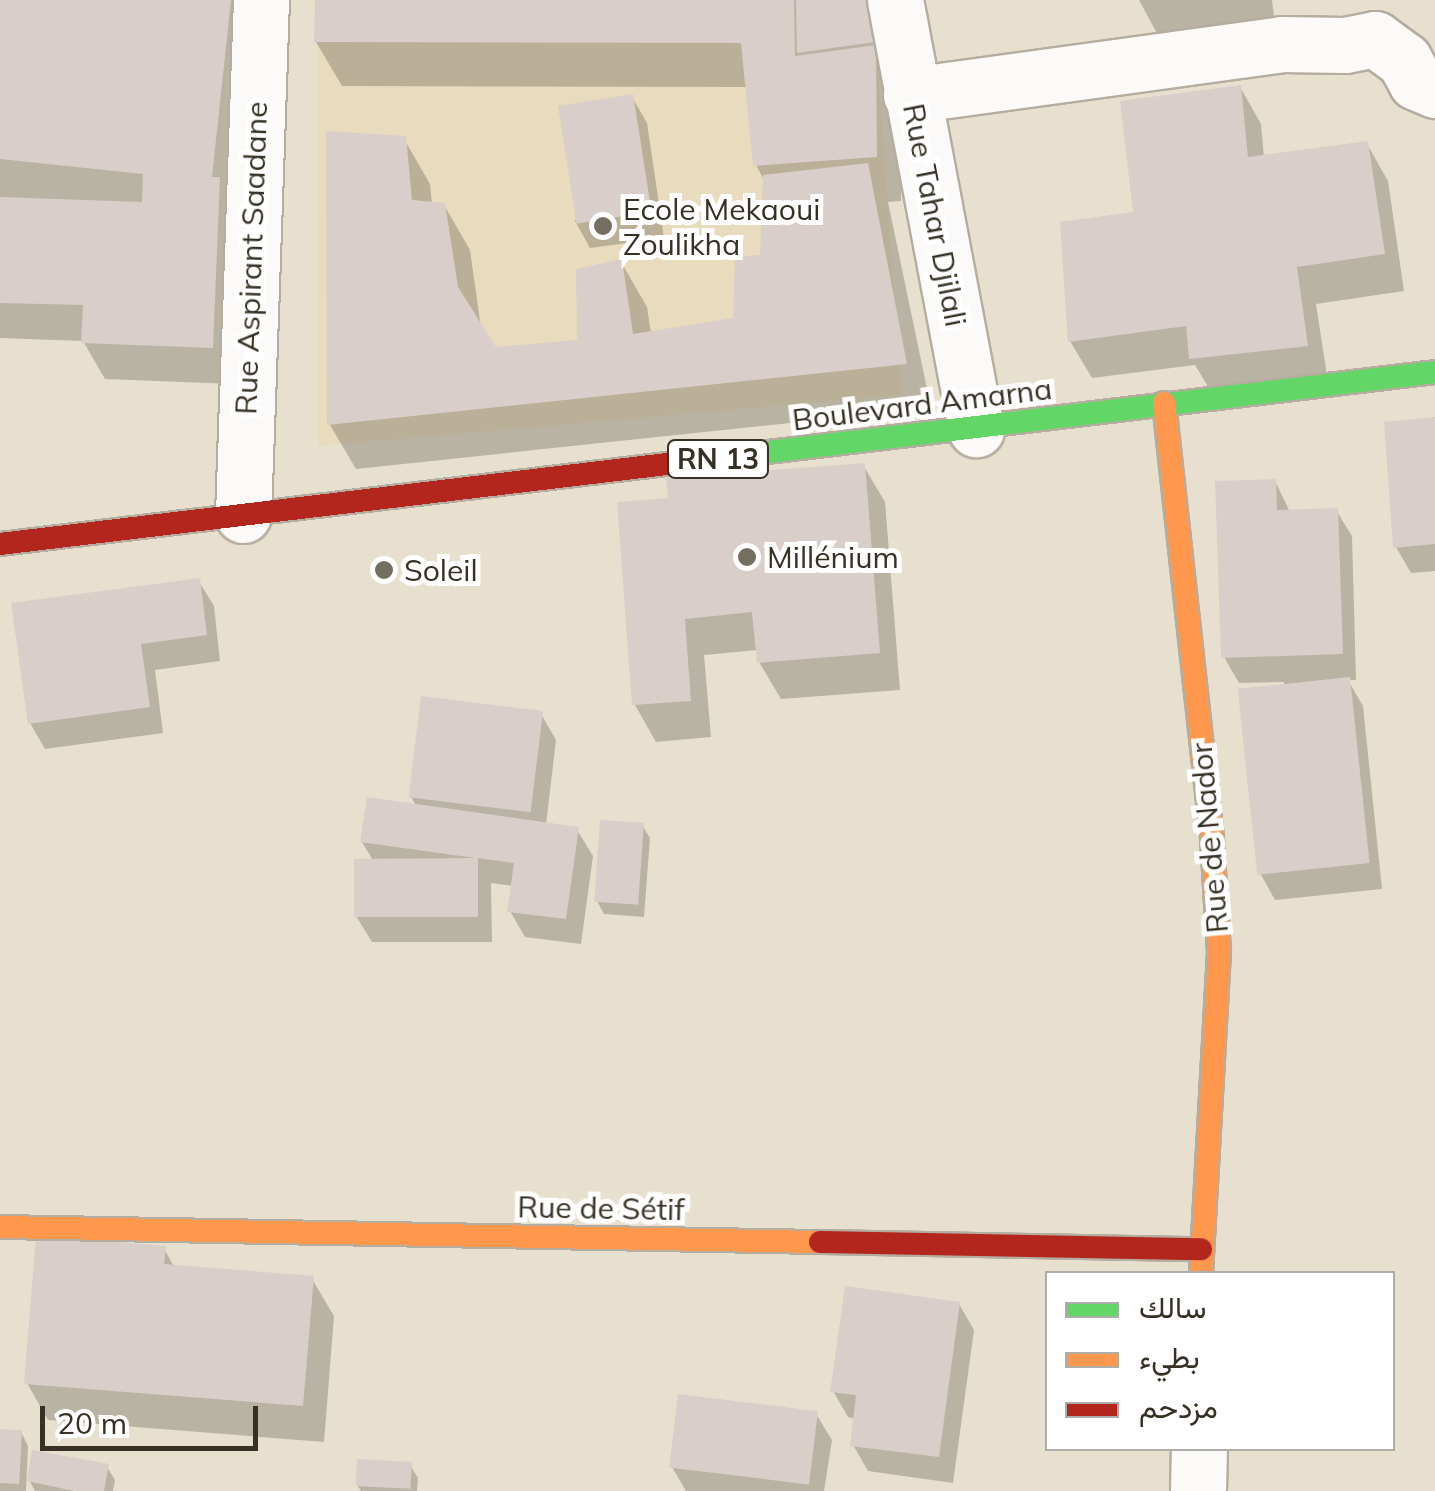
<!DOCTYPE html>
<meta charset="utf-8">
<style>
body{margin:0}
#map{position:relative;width:1435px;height:1491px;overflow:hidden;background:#e8e0ce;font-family:Mulish,Vazirmatn,sans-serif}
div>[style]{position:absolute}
.built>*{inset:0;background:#e9dbbd}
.shadow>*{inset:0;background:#0003}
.building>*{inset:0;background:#d9cec9;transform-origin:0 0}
.roads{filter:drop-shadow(2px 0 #b4ada0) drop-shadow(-2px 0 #b4ada0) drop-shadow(0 2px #b4ada0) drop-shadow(0 -2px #b4ada0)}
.street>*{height:55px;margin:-27.5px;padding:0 27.5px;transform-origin:27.5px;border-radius:27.5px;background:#fcfaf8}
.fast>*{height:22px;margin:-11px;padding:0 11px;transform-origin:11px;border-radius:11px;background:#63d668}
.slow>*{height:22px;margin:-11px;padding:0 11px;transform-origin:11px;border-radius:11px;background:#ff974d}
.jam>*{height:22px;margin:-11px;padding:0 11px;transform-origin:11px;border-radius:11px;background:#b3261e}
.dots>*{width:28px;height:28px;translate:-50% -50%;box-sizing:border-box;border:5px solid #fff;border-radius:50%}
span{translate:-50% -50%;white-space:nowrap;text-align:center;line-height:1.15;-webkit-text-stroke:10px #fff;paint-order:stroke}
.shield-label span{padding:2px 8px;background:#fff;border:2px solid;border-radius:8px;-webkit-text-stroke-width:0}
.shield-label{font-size:28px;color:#363124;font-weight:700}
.poi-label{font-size:30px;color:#363124}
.left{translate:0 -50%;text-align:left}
.street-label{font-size:30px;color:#363124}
.legend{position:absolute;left:1045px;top:1271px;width:350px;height:180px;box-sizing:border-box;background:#fff;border:2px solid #afada7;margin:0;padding:12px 18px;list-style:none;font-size:30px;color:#363124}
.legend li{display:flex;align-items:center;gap:20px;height:50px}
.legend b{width:50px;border:2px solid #afada7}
.scale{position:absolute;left:40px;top:1406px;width:218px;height:45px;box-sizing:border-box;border:5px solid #363124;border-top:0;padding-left:12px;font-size:30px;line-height:35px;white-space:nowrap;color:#363124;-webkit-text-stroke:8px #fff;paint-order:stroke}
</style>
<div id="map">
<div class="built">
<div style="clip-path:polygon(317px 0,794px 0,795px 56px,876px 45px,901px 395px,318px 446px)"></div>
</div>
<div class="shadow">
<div style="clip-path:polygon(0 0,261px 0,233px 384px,105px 379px,83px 341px,0 338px)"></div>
<div style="clip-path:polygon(317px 0,887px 0,900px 93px,901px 201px,888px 202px,931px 408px,356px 469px,330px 425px,404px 139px,430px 184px,432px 204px,444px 205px,470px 250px,481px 328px,495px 350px,580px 342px,621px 262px,647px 307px,651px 333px,735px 320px,762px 258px,765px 182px,756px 165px,748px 87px,342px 86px,316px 42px)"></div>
<div style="clip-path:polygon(1272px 0,1276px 34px,1160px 39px,1139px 0)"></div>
<div style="clip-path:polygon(1240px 87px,1261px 124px,1264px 158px,1367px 144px,1388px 181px,1404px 291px,1316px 304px,1328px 382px,1213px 395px,1195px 365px,1092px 378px,1070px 341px,1136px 214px)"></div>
<div style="clip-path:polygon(632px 97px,647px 123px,664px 238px,590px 248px,575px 221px)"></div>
<div style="clip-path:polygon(1435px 420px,1435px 571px,1411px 573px,1396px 547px)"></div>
<div style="clip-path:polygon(863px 465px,885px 502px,900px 690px,781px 699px,759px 662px,758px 650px,704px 655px,711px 737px,656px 742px,635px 705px,670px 500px)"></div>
<div style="clip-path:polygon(1275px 481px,1290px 512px,1336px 510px,1352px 536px,1356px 680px,1348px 680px,1363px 706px,1382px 889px,1275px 900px,1260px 873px,1284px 682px,1239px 683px,1224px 657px)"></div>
<div style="clip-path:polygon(198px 580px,214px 606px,220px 661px,155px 670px,163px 733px,45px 749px,30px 723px)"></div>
<div style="clip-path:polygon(541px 714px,556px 740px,546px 825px,577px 830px,593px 856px,581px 944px,525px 937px,510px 911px,513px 886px,491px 883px,492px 942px,372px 942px,356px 916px,374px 862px,362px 842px,417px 807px,411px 797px)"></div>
<div style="clip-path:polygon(642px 825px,650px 838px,644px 917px,604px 914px,597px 901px)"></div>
<div style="clip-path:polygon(164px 1249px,175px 1268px,312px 1279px,334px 1316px,324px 1442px,48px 1420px,27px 1383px)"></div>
<div style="clip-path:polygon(959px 1304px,974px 1330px,953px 1483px,868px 1471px,853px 1445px,856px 1419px,848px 1417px,833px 1391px)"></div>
<div style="clip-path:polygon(816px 1414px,832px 1440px,824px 1491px,686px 1491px,672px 1467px)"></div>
<div style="clip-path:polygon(0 1432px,21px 1432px,28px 1446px,26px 1491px,0 1491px)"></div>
<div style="clip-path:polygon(410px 1465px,418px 1478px,417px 1491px,361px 1491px,357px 1485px)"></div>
<div style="clip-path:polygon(107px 1467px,115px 1480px,113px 1491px,35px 1491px,28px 1478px)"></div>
</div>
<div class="building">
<div style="clip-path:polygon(0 0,231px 0,212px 177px,220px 177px,213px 348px,81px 343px,83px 305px,0 303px,0 197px,142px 202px,143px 174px,0 159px)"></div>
<div style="clip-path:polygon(315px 0,794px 0,795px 56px,876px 45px,877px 157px,753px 166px,741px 43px,314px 42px)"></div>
<div style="clip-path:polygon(796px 0,874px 0,875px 42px,797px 53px)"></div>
<div style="clip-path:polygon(1241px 85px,1248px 157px,1368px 141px,1385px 254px,1297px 267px,1308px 346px,1189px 359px,1186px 326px,1068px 342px,1060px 222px,1133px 212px,1120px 101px)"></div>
<div style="left:633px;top:94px;width:119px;height:76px;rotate:81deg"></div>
<div style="clip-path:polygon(326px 131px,406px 136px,412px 200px,445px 203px,458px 287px,496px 347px,577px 340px,576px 269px,622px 259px,633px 334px,733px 318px,735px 257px,760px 255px,763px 175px,868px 163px,907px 364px,327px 425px)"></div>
<div style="clip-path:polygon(1435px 417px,1435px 544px,1393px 548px,1384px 422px)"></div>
<div style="clip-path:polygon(865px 463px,880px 653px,757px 663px,752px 612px,685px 619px,691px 701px,632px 705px,617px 502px,668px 498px,666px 478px)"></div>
<div style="clip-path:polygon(1276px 479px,1277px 510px,1338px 508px,1343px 654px,1221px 658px,1215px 481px)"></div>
<div style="clip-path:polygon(200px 578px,207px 635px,141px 644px,150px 707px,28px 724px,11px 603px)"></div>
<div style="left:1350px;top:677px;width:187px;height:113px;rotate:84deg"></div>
<div style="left:421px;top:696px;width:123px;height:102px;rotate:7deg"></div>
<div style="clip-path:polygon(367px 797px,579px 827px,566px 919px,507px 912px,514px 863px,478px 858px,478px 917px,354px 917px,354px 859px,475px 858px,360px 842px)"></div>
<div style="left:600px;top:820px;width:44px;height:82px;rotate:4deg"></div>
<div style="clip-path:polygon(36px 1235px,166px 1246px,164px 1264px,314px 1276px,303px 1406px,24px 1384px)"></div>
<div style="clip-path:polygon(845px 1286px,960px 1302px,939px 1457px,850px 1446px,856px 1395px,830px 1392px)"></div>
<div style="left:678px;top:1394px;width:141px;height:74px;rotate:7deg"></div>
<div style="left:0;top:1429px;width:22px;height:54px;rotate:3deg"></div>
<div style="clip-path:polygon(32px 1450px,109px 1464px,104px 1491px,74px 1491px,27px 1481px)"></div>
<div style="left:357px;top:1459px;width:55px;height:27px;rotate:3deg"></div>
</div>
<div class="roads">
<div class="street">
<div style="left:895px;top:0;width:437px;rotate:79.3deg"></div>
<div style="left:911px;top:95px;width:374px;rotate:-7.8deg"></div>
<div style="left:1282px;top:44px;width:63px;rotate:0.9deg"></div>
<div style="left:1345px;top:45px;width:31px;rotate:-11deg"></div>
<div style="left:1375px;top:39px;width:36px;rotate:36deg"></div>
<div style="left:1404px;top:60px;width:25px;rotate:61deg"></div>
<div style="left:1416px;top:82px;width:21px;rotate:23deg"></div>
<div style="left:243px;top:515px;width:515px;rotate:-88deg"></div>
<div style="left:1198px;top:1491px;width:43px;rotate:-88.7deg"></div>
</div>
<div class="fast">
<div style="left:684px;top:462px;width:756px;rotate:-6.83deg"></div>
</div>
<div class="slow">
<div style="left:1164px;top:403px;width:438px;rotate:83.7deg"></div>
<div style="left:1212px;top:838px;width:114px;rotate:86.5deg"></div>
<div style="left:1219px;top:952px;width:323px;rotate:93.2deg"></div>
<div style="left:0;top:1227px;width:820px;rotate:1.05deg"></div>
</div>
<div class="jam">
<div style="left:0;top:544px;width:689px;rotate:-6.84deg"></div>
<div style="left:820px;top:1242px;width:381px;rotate:1.1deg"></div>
</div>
</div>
<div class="dots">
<div style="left:603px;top:226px;background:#746e60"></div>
<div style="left:747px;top:557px;background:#746e60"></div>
<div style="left:384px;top:570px;background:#746e60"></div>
</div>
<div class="shield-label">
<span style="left:718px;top:459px">RN 13</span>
</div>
<div class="poi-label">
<span class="left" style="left:623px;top:226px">Ecole Mekaoui<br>Zoulikha</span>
<span class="left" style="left:767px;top:557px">Millénium</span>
<span class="left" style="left:404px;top:570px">Soleil</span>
</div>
<div class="street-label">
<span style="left:935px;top:215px;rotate:79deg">Rue Tahar Djilali</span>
<span style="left:251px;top:258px;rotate:-88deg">Rue Aspirant Saadane</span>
<span style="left:922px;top:404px;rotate:-7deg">Boulevard Amarna</span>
<span style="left:1209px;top:838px;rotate:-95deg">Rue de Nador</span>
<span style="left:601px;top:1208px;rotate:1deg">Rue de Sétif</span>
</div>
<ul class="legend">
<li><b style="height:12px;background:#63d668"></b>سالك</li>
<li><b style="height:12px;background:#ff974d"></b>بطيء</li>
<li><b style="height:12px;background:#b3261e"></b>مزدحم</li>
</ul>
<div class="scale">20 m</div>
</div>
